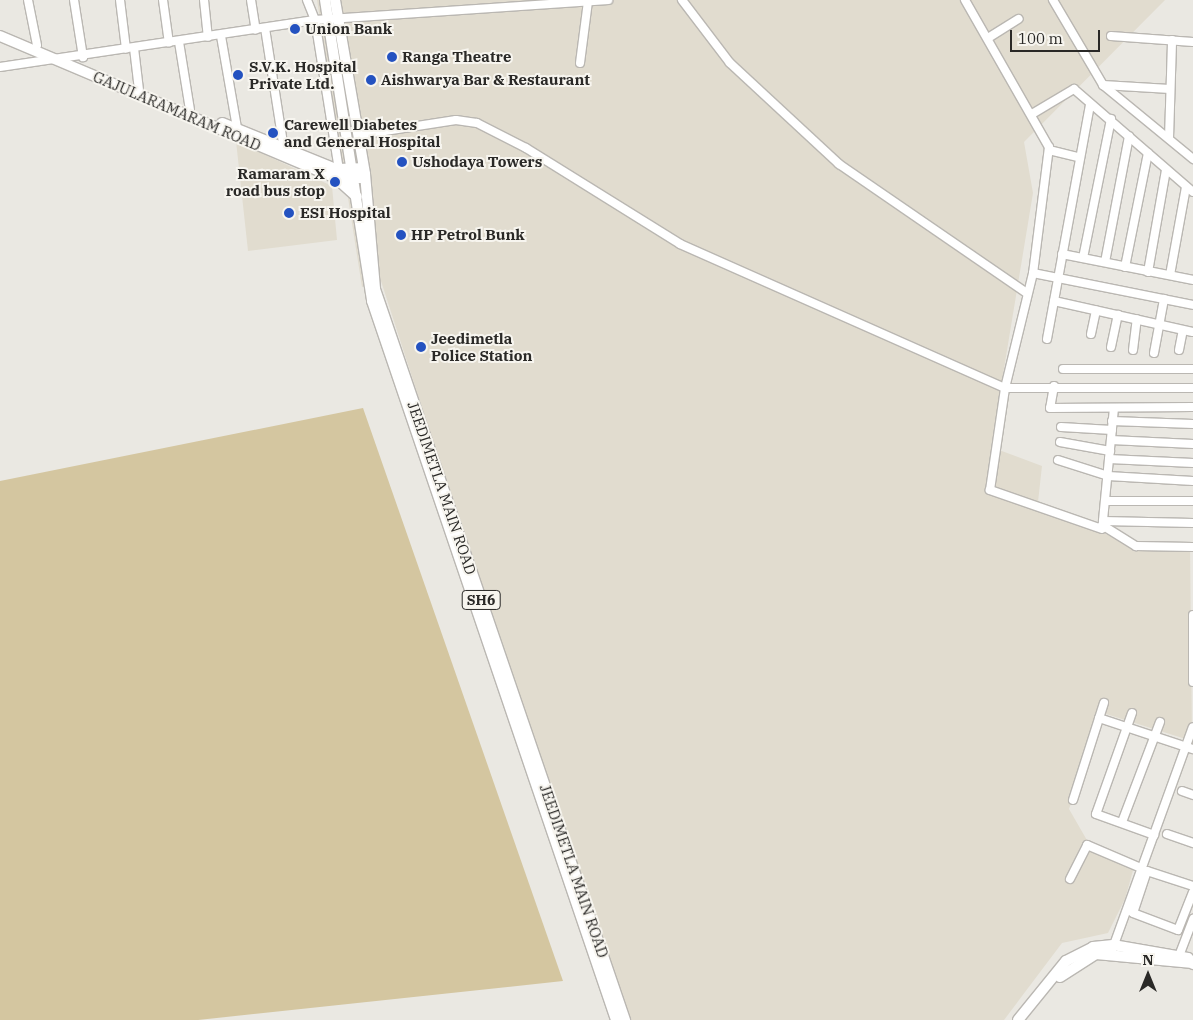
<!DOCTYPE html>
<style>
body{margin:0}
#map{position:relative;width:1193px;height:1020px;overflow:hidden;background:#eae8e2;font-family:"IBM Plex Serif",serif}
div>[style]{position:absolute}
.built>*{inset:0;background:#e1dccf}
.green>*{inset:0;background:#d4c6a0}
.roads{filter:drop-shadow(1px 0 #bab7b2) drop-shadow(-1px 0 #bab7b2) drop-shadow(0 1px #bab7b2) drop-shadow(0 -1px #bab7b2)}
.minor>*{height:8px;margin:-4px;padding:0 4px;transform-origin:4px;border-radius:4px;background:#fff}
.major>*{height:10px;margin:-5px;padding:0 5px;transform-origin:5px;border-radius:5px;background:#fff}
.dots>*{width:14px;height:14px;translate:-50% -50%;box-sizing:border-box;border:2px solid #f7f5ef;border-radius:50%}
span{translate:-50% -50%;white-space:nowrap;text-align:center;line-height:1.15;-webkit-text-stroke:4px #f7f5ef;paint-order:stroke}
.shield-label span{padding:1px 4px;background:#f7f5ef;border:1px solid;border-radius:4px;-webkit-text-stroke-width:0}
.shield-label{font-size:14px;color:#2a2927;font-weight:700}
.poi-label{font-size:15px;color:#2a2927;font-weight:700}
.left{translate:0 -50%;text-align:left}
.right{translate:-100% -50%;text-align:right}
.street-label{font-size:15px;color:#2a2927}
.north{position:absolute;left:1123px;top:950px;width:50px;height:50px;-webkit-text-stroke:4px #f7f5ef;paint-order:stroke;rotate:0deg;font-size:14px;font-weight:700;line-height:20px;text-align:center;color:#2a2927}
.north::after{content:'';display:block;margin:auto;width:18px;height:22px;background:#2a2927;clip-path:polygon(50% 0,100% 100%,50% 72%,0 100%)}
.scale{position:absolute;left:1010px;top:30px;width:90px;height:22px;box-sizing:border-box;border:2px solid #2a2927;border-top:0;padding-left:6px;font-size:15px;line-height:18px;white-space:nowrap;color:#2a2927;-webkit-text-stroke:4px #f7f5ef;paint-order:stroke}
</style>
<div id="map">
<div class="built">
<div style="clip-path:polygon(317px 0,1165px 0,1024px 142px,1033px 193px,991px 447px,1042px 466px,1038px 502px,1127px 544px,1190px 545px,1192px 741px,1103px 713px,1069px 809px,1088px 842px,1134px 867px,1125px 899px,1108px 933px,1062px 943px,1004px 1020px,620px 1020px,381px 281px,362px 287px)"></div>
<div style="clip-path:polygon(236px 141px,332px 186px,337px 240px,248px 251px)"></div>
</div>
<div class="green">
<div style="clip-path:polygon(363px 408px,563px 981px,198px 1020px,0 1020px,0 481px)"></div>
</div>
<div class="roads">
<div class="minor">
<div style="left:28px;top:0;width:46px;rotate:78.7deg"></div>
<div style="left:74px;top:0;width:58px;rotate:81deg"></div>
<div style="left:120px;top:0;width:49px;rotate:83deg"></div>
<div style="left:163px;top:0;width:43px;rotate:82.1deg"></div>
<div style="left:204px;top:0;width:37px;rotate:84deg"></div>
<div style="left:251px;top:0;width:30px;rotate:81deg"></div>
<div style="left:307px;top:0;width:22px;rotate:68deg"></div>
<div style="left:315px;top:20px;width:152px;rotate:80.9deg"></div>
<div style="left:682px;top:0;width:79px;rotate:52.7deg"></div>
<div style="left:730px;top:63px;width:149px;rotate:42.8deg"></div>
<div style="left:839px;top:164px;width:228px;rotate:34.5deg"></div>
<div style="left:965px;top:0;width:169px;rotate:60.3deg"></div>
<div style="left:1049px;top:147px;width:127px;rotate:97.2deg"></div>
<div style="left:1053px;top:0;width:99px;rotate:59.5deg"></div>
<div style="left:1103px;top:85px;width:117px;rotate:39.4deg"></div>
<div style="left:265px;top:28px;width:123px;rotate:81.1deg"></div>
<div style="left:221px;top:36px;width:93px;rotate:80.1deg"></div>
<div style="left:1111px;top:36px;width:82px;rotate:4.2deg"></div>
<div style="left:988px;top:38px;width:36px;rotate:-32deg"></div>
<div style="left:179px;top:42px;width:69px;rotate:80.8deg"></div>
<div style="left:134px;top:48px;width:42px;rotate:83.2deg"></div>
<div style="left:580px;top:63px;width:63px;rotate:-82.6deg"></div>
<div style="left:0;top:67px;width:318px;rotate:-8.5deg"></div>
<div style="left:315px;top:20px;width:294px;rotate:-3.9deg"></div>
<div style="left:1103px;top:85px;width:67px;rotate:3.4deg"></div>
<div style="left:1032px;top:114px;width:49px;rotate:-30.8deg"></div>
<div style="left:1074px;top:89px;width:157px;rotate:40.9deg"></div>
<div style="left:359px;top:135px;width:98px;rotate:-8.8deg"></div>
<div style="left:456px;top:120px;width:21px;rotate:8deg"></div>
<div style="left:477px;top:123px;width:55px;rotate:27deg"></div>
<div style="left:526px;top:148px;width:181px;rotate:31.9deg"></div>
<div style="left:680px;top:244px;width:355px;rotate:23.9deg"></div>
<div style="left:1005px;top:388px;width:118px;rotate:-76.3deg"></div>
<div style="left:1033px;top:273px;width:163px;rotate:11.3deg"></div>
<div style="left:1169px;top:138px;width:98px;rotate:-88.2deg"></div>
<div style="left:1049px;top:150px;width:32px;rotate:14deg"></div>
<div style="left:1062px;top:254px;width:134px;rotate:11.2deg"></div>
<div style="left:1083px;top:258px;width:142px;rotate:-78.6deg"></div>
<div style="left:1105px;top:262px;width:128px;rotate:-79.2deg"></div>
<div style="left:1125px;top:267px;width:116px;rotate:-78.6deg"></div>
<div style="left:1148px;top:272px;width:104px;rotate:-80deg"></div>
<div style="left:1170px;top:275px;width:89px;rotate:-79.7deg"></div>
<div style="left:1054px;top:301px;width:142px;rotate:12.6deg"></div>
<div style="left:1091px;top:334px;width:24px;rotate:-78deg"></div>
<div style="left:1047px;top:339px;width:239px;rotate:-79.6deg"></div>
<div style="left:1111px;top:347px;width:33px;rotate:-78deg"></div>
<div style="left:1133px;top:350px;width:31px;rotate:-83deg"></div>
<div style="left:1179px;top:350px;width:20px;rotate:-79deg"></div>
<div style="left:1154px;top:353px;width:55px;rotate:-79.5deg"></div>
<div style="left:1063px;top:369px;width:130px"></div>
<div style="left:1054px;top:386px;width:22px;rotate:100deg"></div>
<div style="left:1050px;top:408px;width:143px;rotate:-0.4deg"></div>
<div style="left:1114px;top:408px;width:114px;rotate:95.6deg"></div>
<div style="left:1103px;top:521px;width:90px;rotate:1.3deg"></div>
<div style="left:1112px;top:421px;width:81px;rotate:2.1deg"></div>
<div style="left:1061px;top:427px;width:51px;rotate:3.4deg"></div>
<div style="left:1111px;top:440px;width:82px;rotate:2.8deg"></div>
<div style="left:1060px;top:442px;width:51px;rotate:10.2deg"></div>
<div style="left:1109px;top:459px;width:84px;rotate:2.7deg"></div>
<div style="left:1058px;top:460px;width:52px;rotate:17.7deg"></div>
<div style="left:1108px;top:476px;width:85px;rotate:3.4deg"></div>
<div style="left:1107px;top:501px;width:86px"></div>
<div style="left:1102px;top:525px;width:40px;rotate:32deg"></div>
<div style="left:1136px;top:546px;width:57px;rotate:1deg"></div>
<div style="left:1102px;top:529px;width:119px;rotate:-160.8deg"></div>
<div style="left:990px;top:490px;width:103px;rotate:-81.6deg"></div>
<div style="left:1005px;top:388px;width:188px"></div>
<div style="left:1193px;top:615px;width:67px;rotate:90deg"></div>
<div style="left:1132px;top:713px;width:107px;rotate:109.6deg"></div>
<div style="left:1096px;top:814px;width:62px;rotate:19.9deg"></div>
<div style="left:1099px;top:718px;width:99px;rotate:18.3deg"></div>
<div style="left:1182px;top:791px;width:12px;rotate:20deg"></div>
<div style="left:1073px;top:800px;width:102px;rotate:-72.3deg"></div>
<div style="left:1122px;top:822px;width:107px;rotate:-69.2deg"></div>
<div style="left:1167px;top:834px;width:28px;rotate:19deg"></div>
<div style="left:1070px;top:879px;width:38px;rotate:-63deg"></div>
<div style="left:1087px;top:845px;width:59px;rotate:23.1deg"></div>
<div style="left:1193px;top:886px;width:48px;rotate:-161.9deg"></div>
<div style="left:1147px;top:871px;width:44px;rotate:108.4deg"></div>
<div style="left:1133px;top:913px;width:48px;rotate:20.7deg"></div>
<div style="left:1178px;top:930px;width:41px;rotate:-68.5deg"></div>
<div style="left:1111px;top:953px;width:240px;rotate:-70.1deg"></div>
<div style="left:1179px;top:956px;width:40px;rotate:-69deg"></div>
</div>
<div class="major">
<div style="left:325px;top:0;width:305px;rotate:81.1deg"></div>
<div style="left:372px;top:301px;width:759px;rotate:71.25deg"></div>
<div style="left:335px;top:0;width:177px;rotate:80.2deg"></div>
<div style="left:365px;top:174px;width:115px;rotate:85deg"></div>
<div style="left:375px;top:289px;width:773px;rotate:71.12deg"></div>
<div style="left:0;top:36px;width:365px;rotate:22.9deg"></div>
<div style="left:336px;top:178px;width:25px"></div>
<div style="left:222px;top:123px;width:123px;rotate:22deg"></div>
<div style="left:336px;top:169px;width:24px;rotate:-2deg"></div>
<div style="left:336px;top:178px;width:28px;rotate:42deg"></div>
<div style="left:1060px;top:977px;width:43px;rotate:-32.6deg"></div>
<div style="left:1096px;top:954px;width:97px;rotate:5.3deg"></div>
<div style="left:1018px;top:1020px;width:76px;rotate:-50.9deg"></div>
<div style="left:1066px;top:961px;width:30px;rotate:-27deg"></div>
<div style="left:1093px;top:947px;width:20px;rotate:-6deg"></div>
<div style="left:1113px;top:945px;width:76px;rotate:9.8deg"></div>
<div style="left:1188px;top:958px;width:8px;rotate:50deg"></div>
</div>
</div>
<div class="dots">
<div style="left:295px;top:29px;background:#2452c0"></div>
<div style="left:392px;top:57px;background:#2452c0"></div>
<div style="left:238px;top:75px;background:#2452c0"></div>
<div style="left:371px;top:80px;background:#2452c0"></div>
<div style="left:273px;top:133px;background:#2452c0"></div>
<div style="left:402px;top:162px;background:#2452c0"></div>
<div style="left:335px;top:182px;background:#2452c0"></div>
<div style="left:289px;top:213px;background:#2452c0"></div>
<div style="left:401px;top:235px;background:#2452c0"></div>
<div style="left:421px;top:347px;background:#2452c0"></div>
</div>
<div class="shield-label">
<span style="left:481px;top:600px">SH6</span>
</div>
<div class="poi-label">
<span class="left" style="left:305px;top:29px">Union Bank</span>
<span class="left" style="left:402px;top:57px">Ranga Theatre</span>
<span class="left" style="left:249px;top:75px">S.V.K. Hospital<br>Private Ltd.</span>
<span class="left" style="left:381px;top:80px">Aishwarya Bar &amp; Restaurant</span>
<span class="left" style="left:284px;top:133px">Carewell Diabetes<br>and General Hospital</span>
<span class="left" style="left:412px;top:162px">Ushodaya Towers</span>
<span class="right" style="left:325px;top:182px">Ramaram X<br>road bus stop</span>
<span class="left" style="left:300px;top:213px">ESI Hospital</span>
<span class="left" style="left:411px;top:235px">HP Petrol Bunk</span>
<span class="left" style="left:431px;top:347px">Jeedimetla<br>Police Station</span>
</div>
<div class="street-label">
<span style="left:177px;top:111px;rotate:23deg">GAJULARAMARAM ROAD</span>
<span style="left:442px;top:488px;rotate:71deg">JEEDIMETLA MAIN ROAD</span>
<span style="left:574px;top:871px;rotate:71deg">JEEDIMETLA MAIN ROAD</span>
</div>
<div class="north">N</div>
<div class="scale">100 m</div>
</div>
